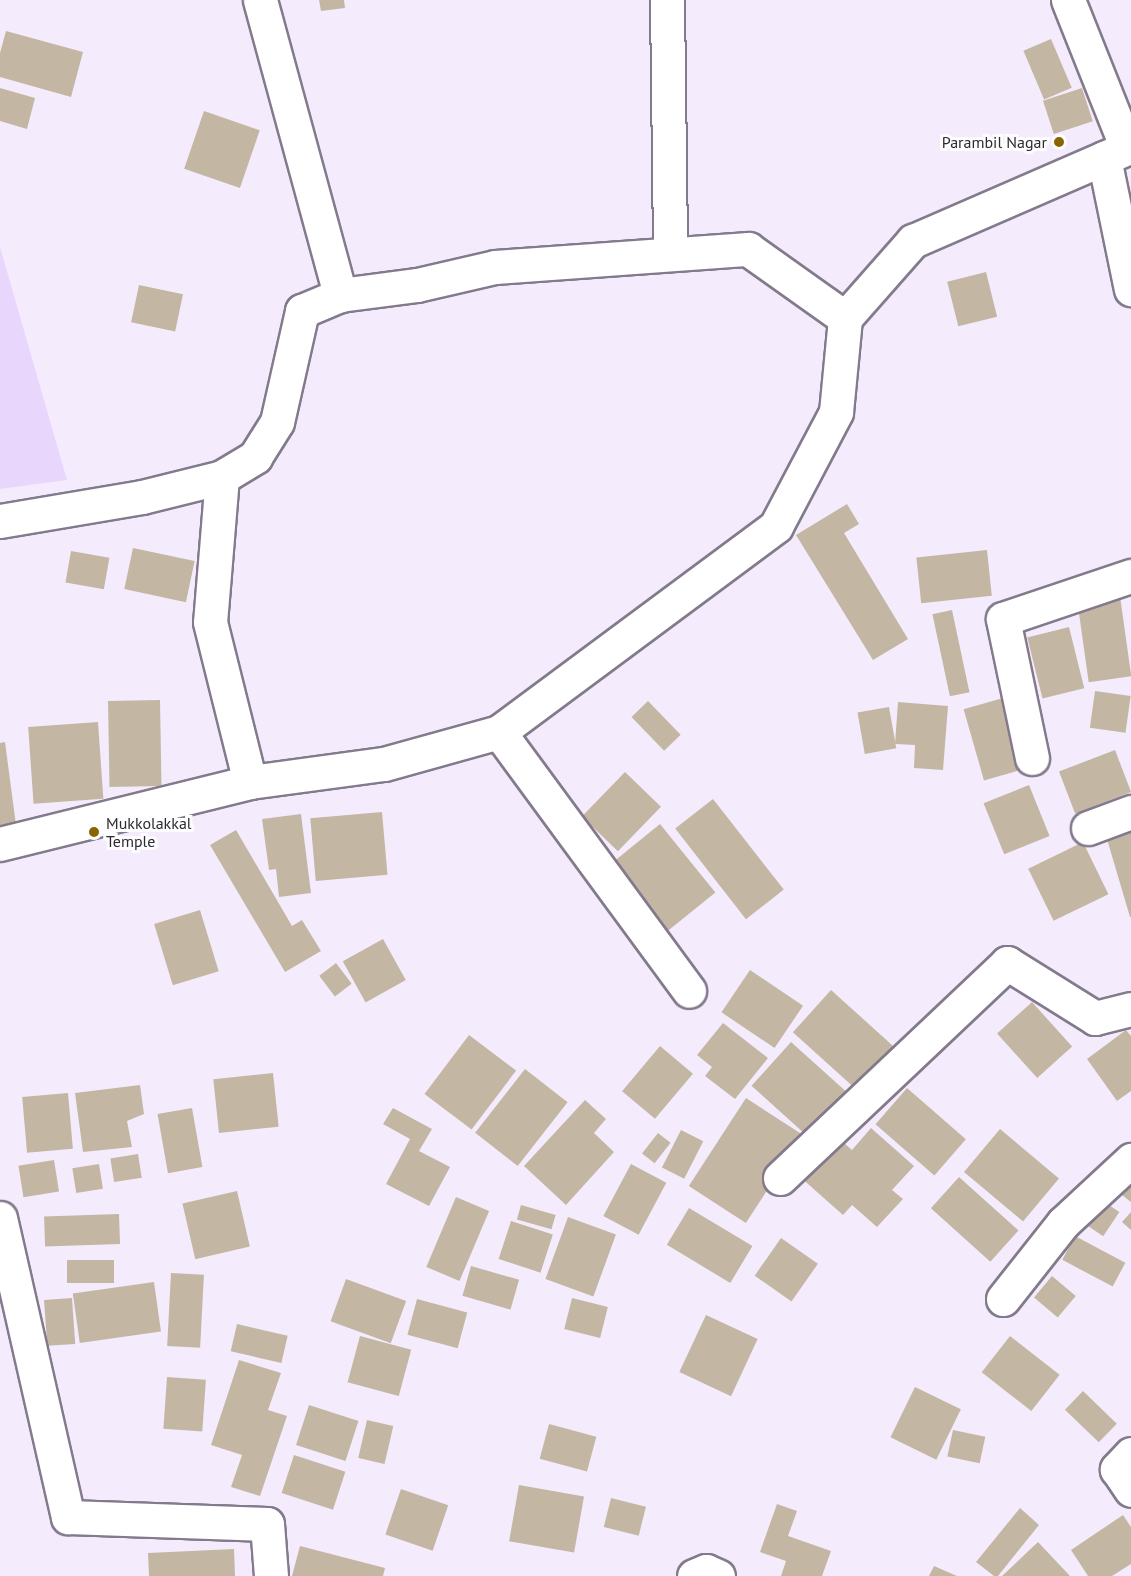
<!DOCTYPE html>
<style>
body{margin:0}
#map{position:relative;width:1131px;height:1576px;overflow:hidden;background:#f4ecfd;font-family:"PT Sans",sans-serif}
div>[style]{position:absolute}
.green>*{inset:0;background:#e9d6fd}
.building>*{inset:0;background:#c3b7a4;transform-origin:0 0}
.roads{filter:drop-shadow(2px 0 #837a8c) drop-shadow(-2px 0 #837a8c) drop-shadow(0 2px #837a8c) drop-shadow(0 -2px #837a8c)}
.minor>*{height:33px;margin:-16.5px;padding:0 16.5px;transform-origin:16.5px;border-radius:16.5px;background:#fff}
.secondary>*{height:33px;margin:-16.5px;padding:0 16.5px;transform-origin:16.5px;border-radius:16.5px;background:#fff}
.dots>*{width:16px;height:16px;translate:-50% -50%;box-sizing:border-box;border:3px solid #fdfdfd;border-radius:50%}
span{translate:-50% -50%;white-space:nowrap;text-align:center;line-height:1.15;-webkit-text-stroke:6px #fdfdfd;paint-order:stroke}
.poi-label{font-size:16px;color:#2d2931}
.right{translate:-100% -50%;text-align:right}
.left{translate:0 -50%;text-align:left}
</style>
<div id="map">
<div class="green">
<div style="clip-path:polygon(0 247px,67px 480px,0 489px)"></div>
</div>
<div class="building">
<div style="clip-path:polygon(319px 0,344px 0,345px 8px,321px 11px)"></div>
<div style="clip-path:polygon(6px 31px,83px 52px,71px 97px,0 77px,0 53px)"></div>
<div style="left:1051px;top:39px;width:53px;height:30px;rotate:67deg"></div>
<div style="clip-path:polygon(0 88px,35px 98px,27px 129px,0 121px)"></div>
<div style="left:1082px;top:88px;width:35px;height:41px;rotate:72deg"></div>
<div style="left:204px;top:111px;width:59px;height:61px;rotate:19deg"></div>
<div style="left:986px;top:272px;width:46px;height:40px;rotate:76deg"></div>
<div style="left:139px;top:285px;width:45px;height:38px;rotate:12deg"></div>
<div style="clip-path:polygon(847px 504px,859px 524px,844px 533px,908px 639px,873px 660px,796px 535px)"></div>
<div style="left:133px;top:548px;width:63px;height:42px;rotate:12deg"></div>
<div style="left:987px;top:550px;width:46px;height:71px;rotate:84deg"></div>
<div style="left:71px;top:551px;width:39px;height:32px;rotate:10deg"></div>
<div style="left:1120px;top:596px;width:81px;height:43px;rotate:82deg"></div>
<div style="left:952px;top:610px;width:84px;height:20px;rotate:78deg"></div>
<div style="left:1069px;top:627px;width:63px;height:43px;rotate:76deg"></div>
<div style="left:1095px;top:691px;width:36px;height:37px;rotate:8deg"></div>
<div style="left:1003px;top:698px;width:74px;height:41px;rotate:74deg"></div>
<div style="left:160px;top:700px;width:86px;height:52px;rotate:89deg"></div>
<div style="left:648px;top:701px;width:47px;height:23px;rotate:46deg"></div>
<div style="clip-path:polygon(898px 702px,948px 706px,943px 770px,914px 768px,915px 745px,895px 744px)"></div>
<div style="left:889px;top:707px;width:42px;height:32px;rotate:80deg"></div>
<div style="left:98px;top:722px;width:77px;height:70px;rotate:86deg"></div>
<div style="clip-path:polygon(5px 742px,16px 825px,0 827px,0 743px)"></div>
<div style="left:1115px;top:750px;width:45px;height:60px;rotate:69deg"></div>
<div style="left:625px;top:772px;width:50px;height:62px;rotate:44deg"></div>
<div style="left:1029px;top:785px;width:55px;height:49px;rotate:68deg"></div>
<div style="left:713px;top:799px;width:115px;height:48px;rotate:52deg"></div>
<div style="left:382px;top:812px;width:63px;height:72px;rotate:85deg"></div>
<div style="clip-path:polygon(301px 814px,311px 893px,279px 897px,276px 869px,269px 870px,262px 819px)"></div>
<div style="clip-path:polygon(1131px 821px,1131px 917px,1130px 917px,1104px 829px)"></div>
<div style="left:660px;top:824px;width:88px;height:65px;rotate:51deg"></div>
<div style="clip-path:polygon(236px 830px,292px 926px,302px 920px,321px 951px,285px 972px,210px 845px)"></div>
<div style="left:1083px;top:842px;width:58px;height:61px;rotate:64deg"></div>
<div style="left:200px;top:910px;width:64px;height:48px;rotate:73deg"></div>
<div style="left:383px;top:939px;width:47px;height:46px;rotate:61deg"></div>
<div style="left:336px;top:963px;width:26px;height:21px;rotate:53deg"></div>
<div style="left:750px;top:970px;width:64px;height:51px;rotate:34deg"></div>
<div style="left:831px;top:990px;width:85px;height:57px;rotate:42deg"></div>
<div style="left:1032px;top:1002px;width:60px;height:47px;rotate:48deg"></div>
<div style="clip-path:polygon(723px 1023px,768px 1058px,735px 1099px,705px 1076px,712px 1067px,697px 1055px)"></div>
<div style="clip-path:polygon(1126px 1030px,1131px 1036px,1131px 1091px,1117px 1101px,1087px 1059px)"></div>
<div style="left:469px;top:1035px;width:59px;height:74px;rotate:37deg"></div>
<div style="left:791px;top:1042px;width:79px;height:59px;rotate:42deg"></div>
<div style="left:660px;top:1046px;width:43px;height:59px;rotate:40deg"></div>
<div style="left:525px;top:1069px;width:54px;height:81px;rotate:38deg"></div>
<div style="left:273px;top:1073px;width:54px;height:60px;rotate:84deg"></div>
<div style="clip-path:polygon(140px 1085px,144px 1114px,127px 1121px,132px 1147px,83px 1152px,75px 1093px)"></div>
<div style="left:907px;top:1088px;width:78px;height:48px;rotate:41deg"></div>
<div style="left:68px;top:1093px;width:56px;height:46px;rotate:85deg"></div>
<div style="left:746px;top:1098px;width:68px;height:105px;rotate:33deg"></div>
<div style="clip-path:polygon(585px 1100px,606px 1119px,594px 1133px,614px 1152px,566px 1205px,524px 1166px)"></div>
<div style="left:192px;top:1108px;width:60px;height:35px;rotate:80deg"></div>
<div style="clip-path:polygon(393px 1108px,432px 1129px,419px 1151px,450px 1167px,429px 1206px,386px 1184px,410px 1139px,383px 1124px)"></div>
<div style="clip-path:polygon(871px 1128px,914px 1166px,892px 1190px,903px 1199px,877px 1227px,852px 1205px,843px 1215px,799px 1176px,835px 1135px,852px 1150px)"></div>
<div style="left:1000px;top:1129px;width:77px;height:56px;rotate:40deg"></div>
<div style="left:681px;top:1130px;width:25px;height:42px;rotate:27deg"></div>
<div style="left:658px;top:1133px;width:16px;height:26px;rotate:38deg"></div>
<div style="left:138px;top:1154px;width:24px;height:28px;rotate:81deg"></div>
<div style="left:54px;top:1160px;width:32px;height:36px;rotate:81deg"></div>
<div style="left:99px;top:1164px;width:25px;height:27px;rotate:81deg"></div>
<div style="left:631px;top:1164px;width:40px;height:59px;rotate:28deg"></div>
<div style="left:959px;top:1177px;width:80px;height:42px;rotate:42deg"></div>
<div style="clip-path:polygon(1131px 1185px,1131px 1202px,1122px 1195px)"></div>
<div style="left:237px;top:1191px;width:57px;height:56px;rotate:77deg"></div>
<div style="left:456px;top:1197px;width:36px;height:76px;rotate:23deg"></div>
<div style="left:1097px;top:1197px;width:27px;height:29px;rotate:34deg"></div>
<div style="left:521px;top:1205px;width:36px;height:15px;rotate:16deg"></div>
<div style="left:689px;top:1208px;width:74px;height:43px;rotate:31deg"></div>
<div style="clip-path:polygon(1131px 1212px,1131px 1230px,1122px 1222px)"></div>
<div style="left:119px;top:1214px;width:30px;height:75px;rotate:88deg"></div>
<div style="left:568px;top:1217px;width:51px;height:66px;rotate:20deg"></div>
<div style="left:511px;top:1221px;width:44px;height:40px;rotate:18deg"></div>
<div style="left:1075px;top:1236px;width:57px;height:27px;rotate:28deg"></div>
<div style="left:781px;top:1238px;width:45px;height:46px;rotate:35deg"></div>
<div style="left:114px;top:1260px;width:23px;height:47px;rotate:90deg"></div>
<div style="left:471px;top:1266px;width:50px;height:31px;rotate:16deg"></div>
<div style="left:171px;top:1273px;width:33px;height:73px;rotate:3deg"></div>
<div style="left:1052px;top:1276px;width:31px;height:28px;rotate:40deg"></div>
<div style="left:346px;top:1279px;width:64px;height:45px;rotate:20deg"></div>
<div style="left:154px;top:1282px;width:50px;height:82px;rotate:82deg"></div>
<div style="left:72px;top:1298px;width:46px;height:28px;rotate:86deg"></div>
<div style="left:572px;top:1298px;width:37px;height:32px;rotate:14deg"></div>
<div style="left:417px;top:1299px;width:52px;height:37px;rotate:15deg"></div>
<div style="left:706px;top:1315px;width:57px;height:63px;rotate:25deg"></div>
<div style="left:237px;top:1324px;width:52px;height:28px;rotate:13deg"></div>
<div style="left:360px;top:1336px;width:53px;height:48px;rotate:15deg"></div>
<div style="left:1010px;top:1336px;width:63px;height:46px;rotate:38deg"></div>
<div style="clip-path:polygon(239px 1360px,281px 1373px,268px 1410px,287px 1416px,260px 1496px,231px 1487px,242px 1455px,211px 1445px)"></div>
<div style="left:167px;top:1377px;width:39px;height:52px;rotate:4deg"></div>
<div style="left:915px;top:1387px;width:51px;height:56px;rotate:26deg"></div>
<div style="left:1083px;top:1391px;width:47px;height:26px;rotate:44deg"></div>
<div style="left:309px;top:1405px;width:52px;height:42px;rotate:18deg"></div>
<div style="left:367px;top:1420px;width:27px;height:39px;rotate:13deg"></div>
<div style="left:549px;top:1424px;width:49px;height:36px;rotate:15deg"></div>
<div style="left:953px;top:1430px;width:33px;height:27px;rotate:12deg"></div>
<div style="left:294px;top:1455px;width:54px;height:40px;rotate:18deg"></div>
<div style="left:519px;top:1485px;width:66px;height:57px;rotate:10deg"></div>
<div style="left:401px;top:1489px;width:50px;height:48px;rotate:19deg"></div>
<div style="left:611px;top:1498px;width:36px;height:30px;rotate:14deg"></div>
<div style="clip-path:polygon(777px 1504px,797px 1511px,788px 1536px,831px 1551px,822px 1576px,781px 1576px,786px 1561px,760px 1552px)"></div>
<div style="clip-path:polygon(1020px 1508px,1039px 1525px,998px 1576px,994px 1576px,976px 1562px)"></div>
<div style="clip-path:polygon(1123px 1515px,1131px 1527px,1131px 1564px,1112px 1576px,1088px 1576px,1071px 1550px)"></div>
<div style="clip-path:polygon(1038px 1542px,1070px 1576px,1002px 1576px)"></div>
<div style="clip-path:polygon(300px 1546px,385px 1568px,383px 1576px,292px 1576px)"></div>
<div style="clip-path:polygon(234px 1549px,235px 1576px,149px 1576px,148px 1553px)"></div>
<div style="clip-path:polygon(934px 1566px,957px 1576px,929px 1576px)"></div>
</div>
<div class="roads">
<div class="minor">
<div style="left:260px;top:0;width:306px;rotate:74.8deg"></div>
<div style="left:667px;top:0;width:254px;rotate:89.3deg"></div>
<div style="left:1068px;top:0;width:159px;rotate:68.3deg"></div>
<div style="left:1104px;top:158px;width:134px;rotate:78.4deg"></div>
<div style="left:222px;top:477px;width:39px;rotate:-31deg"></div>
<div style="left:255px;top:457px;width:41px;rotate:-57.8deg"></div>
<div style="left:277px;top:422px;width:114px;rotate:-77.3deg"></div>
<div style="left:302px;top:311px;width:41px;rotate:-22.8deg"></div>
<div style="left:340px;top:295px;width:78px;rotate:-7.4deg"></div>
<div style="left:417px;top:285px;width:80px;rotate:-13deg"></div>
<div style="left:495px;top:267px;width:254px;rotate:-4.1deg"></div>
<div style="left:748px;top:249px;width:119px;rotate:35.4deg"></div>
<div style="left:0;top:521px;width:144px;rotate:-9.6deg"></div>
<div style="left:142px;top:497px;width:82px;rotate:-14deg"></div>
<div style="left:222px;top:477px;width:145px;rotate:94.7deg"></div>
<div style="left:210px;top:622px;width:165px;rotate:76deg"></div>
<div style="left:499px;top:732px;width:321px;rotate:53.7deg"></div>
<div style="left:1032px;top:758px;width:142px;rotate:-101.8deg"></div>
<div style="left:1003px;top:619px;width:135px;rotate:-18.6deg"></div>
<div style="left:1088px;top:828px;width:46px;rotate:-20.4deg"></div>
<div style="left:780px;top:1178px;width:313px;rotate:-43.4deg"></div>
<div style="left:1007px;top:963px;width:104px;rotate:32deg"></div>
<div style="left:1095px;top:1018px;width:37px;rotate:-14deg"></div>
<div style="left:0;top:1218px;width:307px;rotate:77.2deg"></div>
<div style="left:68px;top:1517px;width:199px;rotate:2deg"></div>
<div style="left:267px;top:1524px;width:52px;rotate:85.6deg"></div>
<div style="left:1003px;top:1299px;width:97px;rotate:-51.7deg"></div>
<div style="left:1063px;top:1223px;width:93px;rotate:-42.8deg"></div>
<div style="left:1131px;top:1454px;width:21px;rotate:133deg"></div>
<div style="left:1117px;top:1469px;width:25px;rotate:56deg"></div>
<div style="left:694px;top:1576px;width:13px;rotate:-23deg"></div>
<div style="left:706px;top:1571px;width:13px;rotate:23deg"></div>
</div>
<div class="secondary">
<div style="left:0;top:844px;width:258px;rotate:-13.9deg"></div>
<div style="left:250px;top:782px;width:135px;rotate:-7.7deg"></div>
<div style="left:384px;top:764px;width:119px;rotate:-15.5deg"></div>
<div style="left:499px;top:732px;width:345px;rotate:-36.6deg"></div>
<div style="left:776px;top:526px;width:129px;rotate:-62.2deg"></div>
<div style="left:836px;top:412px;width:94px;rotate:-84.5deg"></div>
<div style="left:845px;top:318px;width:103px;rotate:-48.6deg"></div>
<div style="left:913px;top:241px;width:238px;rotate:-23.5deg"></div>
</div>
</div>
<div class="dots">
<div style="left:1059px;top:142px;background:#8a6302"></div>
<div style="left:94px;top:832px;background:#8a6302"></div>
</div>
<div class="poi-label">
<span class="right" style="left:1047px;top:142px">Parambil Nagar</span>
<span class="left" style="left:106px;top:832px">Mukkolakkal<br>Temple</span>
</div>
</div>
